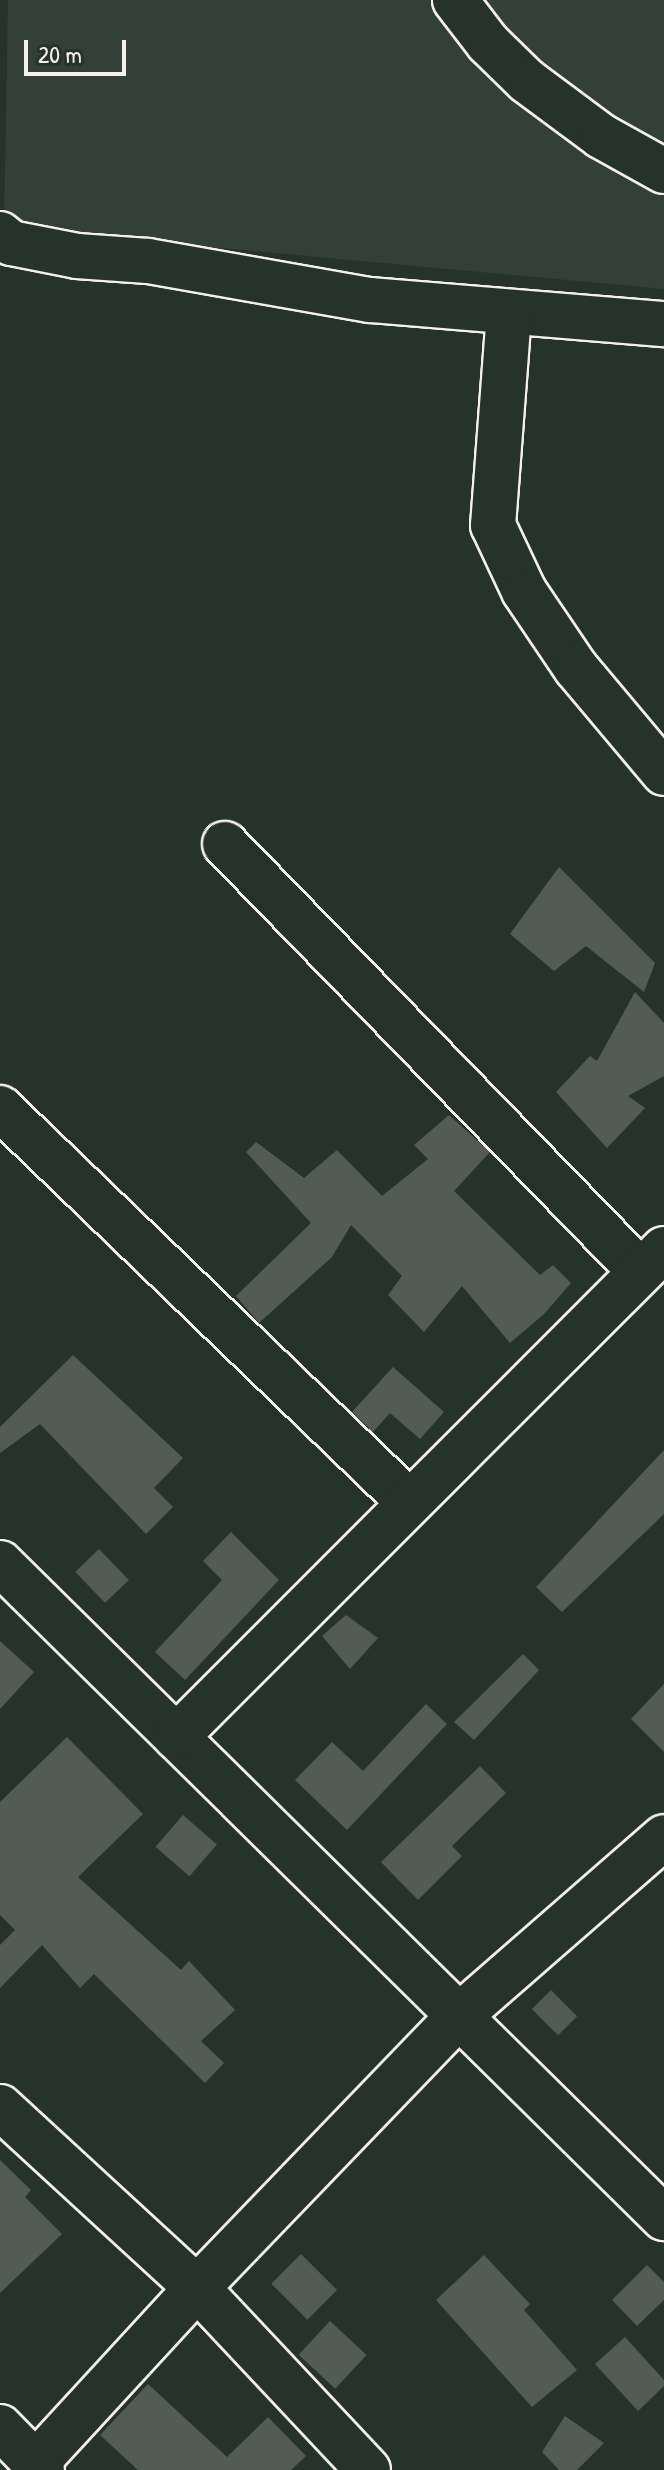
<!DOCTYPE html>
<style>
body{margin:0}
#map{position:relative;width:664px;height:2470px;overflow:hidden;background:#26332d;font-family:"Patrick Hand",sans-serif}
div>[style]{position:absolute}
.built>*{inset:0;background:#333f39}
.building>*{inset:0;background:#525c55;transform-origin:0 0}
.roads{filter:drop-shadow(2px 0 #f4f1e8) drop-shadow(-2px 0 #f4f1e8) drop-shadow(0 2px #f4f1e8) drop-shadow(0 -2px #f4f1e8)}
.minor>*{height:44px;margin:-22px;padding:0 22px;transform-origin:22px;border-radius:22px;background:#26332d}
span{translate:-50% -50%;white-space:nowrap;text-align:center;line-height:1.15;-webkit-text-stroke:6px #26332d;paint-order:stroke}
.scale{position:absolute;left:24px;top:40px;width:102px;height:36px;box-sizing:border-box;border:4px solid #f4f1e8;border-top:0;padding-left:10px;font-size:24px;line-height:28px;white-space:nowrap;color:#f4f1e8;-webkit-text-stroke:6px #26332d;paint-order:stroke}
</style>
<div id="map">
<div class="built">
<div style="clip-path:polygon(8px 0,664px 0,664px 289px,4px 228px)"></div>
</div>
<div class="building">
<div style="clip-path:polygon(559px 867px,655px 963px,644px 992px,586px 946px,554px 971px,510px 934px)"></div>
<div style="clip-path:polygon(635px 992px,664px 1023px,664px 1076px,628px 1096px,645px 1108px,607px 1148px,556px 1092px,590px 1056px,597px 1061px)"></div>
<div style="clip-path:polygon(449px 1115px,490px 1152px,454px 1191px,540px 1275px,553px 1265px,571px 1283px,544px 1314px,510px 1343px,462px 1286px,424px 1332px,388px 1295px,402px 1276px,351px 1225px,332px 1257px,259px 1323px,236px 1296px,311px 1223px,246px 1152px,256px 1142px,304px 1178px,337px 1150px,382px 1196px,428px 1159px,414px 1145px)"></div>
<div style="clip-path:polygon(73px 1355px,183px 1458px,154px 1488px,173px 1507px,146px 1534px,40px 1424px,0 1453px,0 1427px)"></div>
<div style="clip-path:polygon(393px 1367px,444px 1412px,420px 1439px,390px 1413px,373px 1432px,352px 1412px)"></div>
<div style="clip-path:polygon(664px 1450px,664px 1514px,562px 1612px,536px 1587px)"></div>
<div style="clip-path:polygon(231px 1532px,279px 1580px,185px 1680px,155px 1652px,222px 1580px,203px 1561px)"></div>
<div style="left:99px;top:1549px;width:43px;height:33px;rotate:46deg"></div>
<div style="clip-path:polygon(346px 1615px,378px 1638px,350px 1669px,322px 1636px)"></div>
<div style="clip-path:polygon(0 1641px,34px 1672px,0 1709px)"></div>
<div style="clip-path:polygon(523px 1654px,539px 1670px,474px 1740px,454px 1722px)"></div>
<div style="clip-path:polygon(664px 1684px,664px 1752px,631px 1719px)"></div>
<div style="clip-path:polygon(426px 1704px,447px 1724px,347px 1830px,295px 1780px,332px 1742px,363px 1771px)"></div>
<div style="clip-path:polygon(67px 1737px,143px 1814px,78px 1877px,181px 1970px,189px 1961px,235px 2010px,201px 2041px,224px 2063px,205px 2083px,94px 1974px,80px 1988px,42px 1945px,0 1988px,0 1945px,15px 1930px,0 1915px,0 1802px)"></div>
<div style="clip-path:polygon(480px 1766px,506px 1793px,452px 1846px,462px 1856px,418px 1900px,381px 1862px)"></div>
<div style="left:183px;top:1815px;width:45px;height:42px;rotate:41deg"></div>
<div style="left:551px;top:1990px;width:37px;height:27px;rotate:45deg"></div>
<div style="clip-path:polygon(0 2160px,31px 2190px,25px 2197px,62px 2234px,0 2293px)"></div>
<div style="left:301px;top:2254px;width:51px;height:42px;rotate:45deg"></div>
<div style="clip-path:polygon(484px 2255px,530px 2304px,524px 2310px,577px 2370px,532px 2407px,436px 2300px)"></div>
<div style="clip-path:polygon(647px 2265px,664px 2282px,664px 2300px,637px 2326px,612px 2300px)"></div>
<div style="left:330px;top:2321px;width:50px;height:46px;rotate:43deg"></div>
<div style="clip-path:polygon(625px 2337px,664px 2380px,664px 2386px,638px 2411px,595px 2364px)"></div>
<div style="clip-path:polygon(148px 2384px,227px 2457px,268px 2417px,306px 2456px,291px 2470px,138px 2470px,100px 2435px)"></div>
<div style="clip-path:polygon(565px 2416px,604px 2443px,577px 2470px,559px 2470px,542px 2452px)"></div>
</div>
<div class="roads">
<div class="minor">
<div style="left:455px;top:0;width:54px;rotate:52.5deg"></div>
<div style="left:488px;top:43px;width:54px;rotate:44.3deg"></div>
<div style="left:527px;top:81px;width:92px;rotate:36.6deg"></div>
<div style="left:601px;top:136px;width:72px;rotate:29.1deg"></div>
<div style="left:0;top:234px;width:14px;rotate:39deg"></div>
<div style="left:11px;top:243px;width:67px;rotate:11.1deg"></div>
<div style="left:77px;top:256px;width:71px;rotate:4deg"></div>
<div style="left:148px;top:261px;width:225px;rotate:10deg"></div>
<div style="left:370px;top:300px;width:295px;rotate:4.7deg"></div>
<div style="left:509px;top:313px;width:213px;rotate:94.3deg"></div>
<div style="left:493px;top:525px;width:73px;rotate:64.8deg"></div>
<div style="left:524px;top:591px;width:93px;rotate:56deg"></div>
<div style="left:576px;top:668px;width:137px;rotate:50deg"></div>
<div style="left:225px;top:844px;width:595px;rotate:45.82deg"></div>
<div style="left:0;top:1108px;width:569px;rotate:43.93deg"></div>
<div style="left:0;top:1563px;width:933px;rotate:44.61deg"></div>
<div style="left:176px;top:1737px;width:690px;rotate:-45deg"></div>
<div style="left:0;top:2107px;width:268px;rotate:42.6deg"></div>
<div style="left:197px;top:2288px;width:236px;rotate:132.6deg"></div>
<div style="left:0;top:2427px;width:60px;rotate:45.7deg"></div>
<div style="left:368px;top:2470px;width:250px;rotate:-133.2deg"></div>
<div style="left:197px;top:2288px;width:378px;rotate:-46.1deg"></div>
<div style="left:459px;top:2016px;width:272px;rotate:-41.1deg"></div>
</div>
</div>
<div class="scale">20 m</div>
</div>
